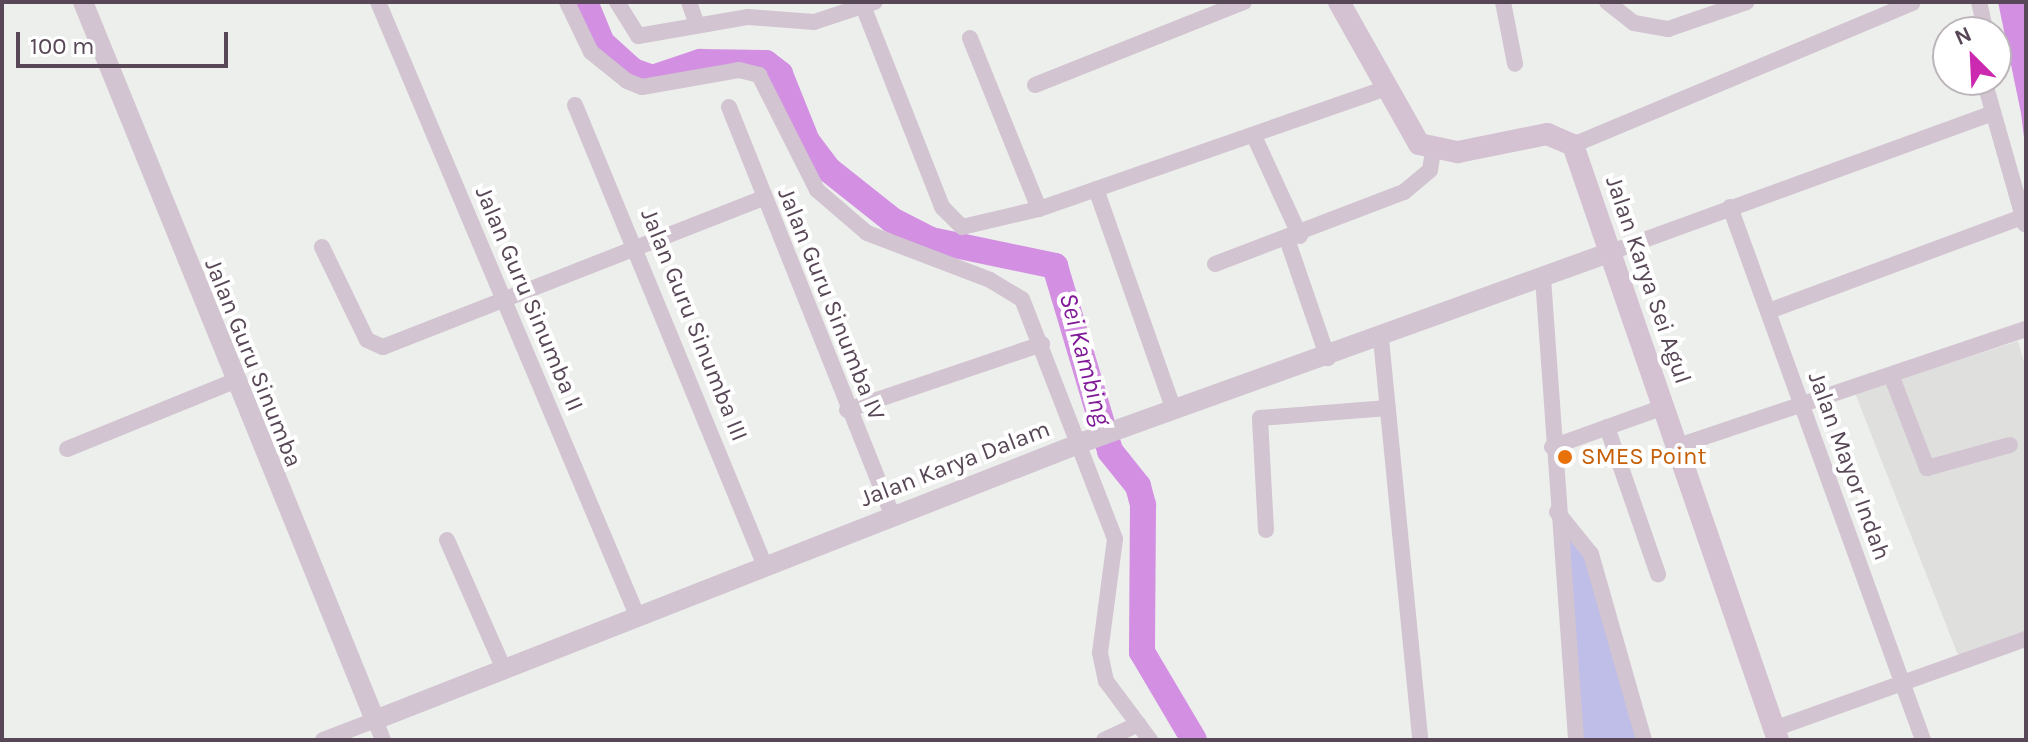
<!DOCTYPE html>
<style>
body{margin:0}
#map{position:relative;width:2028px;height:742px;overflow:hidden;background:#edefec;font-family:Karla,sans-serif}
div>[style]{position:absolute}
.education>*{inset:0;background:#dfe0dd}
.green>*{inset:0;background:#bebee9}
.water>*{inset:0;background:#d38fe2}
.river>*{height:26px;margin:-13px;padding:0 13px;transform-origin:13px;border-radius:13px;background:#d38fe2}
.minor>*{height:16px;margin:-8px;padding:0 8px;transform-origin:8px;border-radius:8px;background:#d2c4d1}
.tertiary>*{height:20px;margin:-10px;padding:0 10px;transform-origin:10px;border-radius:10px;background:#d2c4d1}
.secondary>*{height:22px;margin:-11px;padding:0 11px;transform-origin:11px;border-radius:11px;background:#d4c1d1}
.dots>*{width:22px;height:22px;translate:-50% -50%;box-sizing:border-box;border:4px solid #fff;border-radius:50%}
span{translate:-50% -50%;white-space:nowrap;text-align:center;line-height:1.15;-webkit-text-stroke:8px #fff;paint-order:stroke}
.street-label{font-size:24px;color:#584756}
.food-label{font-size:24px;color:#c56008}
.left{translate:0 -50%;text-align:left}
.water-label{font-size:26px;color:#801a97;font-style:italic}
.frame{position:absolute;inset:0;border:4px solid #584756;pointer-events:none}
.north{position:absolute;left:1932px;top:16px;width:80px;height:80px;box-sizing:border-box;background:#fff;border:2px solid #bcb5bb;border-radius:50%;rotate:336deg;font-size:22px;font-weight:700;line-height:32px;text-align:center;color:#584756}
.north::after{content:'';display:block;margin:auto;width:28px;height:36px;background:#cb2ab0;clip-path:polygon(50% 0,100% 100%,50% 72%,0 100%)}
.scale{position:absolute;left:16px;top:32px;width:212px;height:36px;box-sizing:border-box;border:4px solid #584756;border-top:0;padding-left:10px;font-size:24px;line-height:28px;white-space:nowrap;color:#584756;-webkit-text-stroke:6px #fff;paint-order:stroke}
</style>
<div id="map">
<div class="education">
<div style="clip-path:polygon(2018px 341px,2026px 369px,2026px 631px,1958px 655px,1855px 393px)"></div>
</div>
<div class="green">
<div style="clip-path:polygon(1560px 517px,1576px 533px,1643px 740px,1577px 740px)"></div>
</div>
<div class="water">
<div style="clip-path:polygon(1998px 2px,2026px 2px,2026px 154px,2021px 113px)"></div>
</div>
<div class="river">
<div style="left:585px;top:2px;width:44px;rotate:67.5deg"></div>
<div style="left:602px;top:43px;width:42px;rotate:42.1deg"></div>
<div style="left:633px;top:71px;width:20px;rotate:20deg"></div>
<div style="left:652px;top:78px;width:51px;rotate:-18.4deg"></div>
<div style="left:700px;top:62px;width:66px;rotate:0.9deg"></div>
<div style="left:766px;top:63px;width:18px;rotate:38deg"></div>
<div style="left:780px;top:74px;width:72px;rotate:68.1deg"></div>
<div style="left:807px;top:141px;width:36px;rotate:53deg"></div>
<div style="left:829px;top:170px;width:80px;rotate:38.4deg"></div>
<div style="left:892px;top:220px;width:44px;rotate:27.1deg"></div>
<div style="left:931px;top:240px;width:127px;rotate:11.8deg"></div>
<div style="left:1055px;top:266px;width:193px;rotate:73.4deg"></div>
<div style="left:1110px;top:451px;width:45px;rotate:51.3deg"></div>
<div style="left:1138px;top:486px;width:20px;rotate:75deg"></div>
<div style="left:1143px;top:505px;width:147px;rotate:90.4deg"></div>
<div style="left:1142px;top:652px;width:102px;rotate:59.4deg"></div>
</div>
<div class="minor">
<div style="left:378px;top:2px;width:665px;rotate:67.1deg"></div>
<div style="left:567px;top:2px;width:55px;rotate:64.4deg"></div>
<div style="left:591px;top:52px;width:46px;rotate:38.9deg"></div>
<div style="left:627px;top:81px;width:16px;rotate:22deg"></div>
<div style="left:642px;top:87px;width:98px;rotate:-9.9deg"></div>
<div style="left:739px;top:70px;width:21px;rotate:14deg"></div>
<div style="left:759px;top:75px;width:129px;rotate:63.2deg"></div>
<div style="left:817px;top:190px;width:66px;rotate:40.7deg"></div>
<div style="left:867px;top:233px;width:132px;rotate:20.9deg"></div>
<div style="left:990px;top:280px;width:37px;rotate:31deg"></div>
<div style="left:1022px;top:299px;width:257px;rotate:68.8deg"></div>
<div style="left:1115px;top:539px;width:115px;rotate:97.5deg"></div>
<div style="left:1100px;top:653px;width:29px;rotate:78deg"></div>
<div style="left:1106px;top:681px;width:74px;rotate:53.3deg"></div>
<div style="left:617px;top:2px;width:40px;rotate:58deg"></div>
<div style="left:638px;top:36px;width:112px;rotate:-9.8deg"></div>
<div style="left:748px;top:17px;width:66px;rotate:4.3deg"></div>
<div style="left:814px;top:22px;width:64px;rotate:-18.2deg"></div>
<div style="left:689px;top:2px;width:24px;rotate:71deg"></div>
<div style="left:1503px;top:2px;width:63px;rotate:79deg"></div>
<div style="left:1607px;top:2px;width:34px;rotate:38deg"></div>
<div style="left:1634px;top:23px;width:35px;rotate:10deg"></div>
<div style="left:1668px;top:29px;width:83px;rotate:-18.9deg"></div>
<div style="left:1979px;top:2px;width:31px;rotate:77deg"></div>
<div style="left:863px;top:6px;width:216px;rotate:68.5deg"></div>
<div style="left:942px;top:207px;width:28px;rotate:45deg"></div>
<div style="left:962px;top:227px;width:79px;rotate:-13.2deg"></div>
<div style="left:1039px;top:209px;width:365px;rotate:-19.2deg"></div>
<div style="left:970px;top:38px;width:184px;rotate:68deg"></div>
<div style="left:1984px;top:80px;width:150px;rotate:74.1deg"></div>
<div style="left:1035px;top:85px;width:225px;rotate:-21.7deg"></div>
<div style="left:575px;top:105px;width:498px;rotate:67.6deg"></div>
<div style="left:729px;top:107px;width:442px;rotate:68.2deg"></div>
<div style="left:1254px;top:136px;width:110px;rotate:65.3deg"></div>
<div style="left:1573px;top:145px;width:368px;rotate:-22.7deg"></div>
<div style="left:1096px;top:189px;width:235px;rotate:70.6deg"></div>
<div style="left:1730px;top:207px;width:567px;rotate:70.09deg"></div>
<div style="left:1288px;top:242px;width:123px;rotate:71deg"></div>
<div style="left:322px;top:247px;width:103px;rotate:64.2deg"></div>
<div style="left:367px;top:340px;width:17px;rotate:24deg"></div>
<div style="left:383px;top:347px;width:408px;rotate:-21.4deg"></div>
<div style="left:1611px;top:252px;width:403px;rotate:-20deg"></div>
<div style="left:1215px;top:264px;width:202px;rotate:-20.9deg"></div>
<div style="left:1404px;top:192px;width:34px;rotate:-40deg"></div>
<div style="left:1430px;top:170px;width:19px;rotate:-81deg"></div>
<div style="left:1543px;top:278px;width:463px;rotate:85.9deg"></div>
<div style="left:1769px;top:311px;width:270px;rotate:-20.4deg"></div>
<div style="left:1381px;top:339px;width:403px;rotate:84.4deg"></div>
<div style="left:1891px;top:375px;width:100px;rotate:68.8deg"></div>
<div style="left:1927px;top:468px;width:86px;rotate:-15.5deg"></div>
<div style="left:847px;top:410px;width:206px;rotate:-18.7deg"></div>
<div style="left:1607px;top:427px;width:156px;rotate:70.9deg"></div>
<div style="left:1678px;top:446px;width:367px;rotate:-18.6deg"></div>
<div style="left:1552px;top:447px;width:119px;rotate:-19.7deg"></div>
<div style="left:67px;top:449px;width:178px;rotate:-22.1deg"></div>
<div style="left:1557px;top:512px;width:54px;rotate:51deg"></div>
<div style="left:1591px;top:554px;width:193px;rotate:74.1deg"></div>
<div style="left:1266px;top:530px;width:112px;rotate:-93.1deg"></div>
<div style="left:1260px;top:418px;width:128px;rotate:-4.5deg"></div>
<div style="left:447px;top:540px;width:139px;rotate:66.2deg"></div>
<div style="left:1774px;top:729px;width:268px;rotate:-19.7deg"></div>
<div style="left:323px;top:740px;width:56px;rotate:-21deg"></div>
<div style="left:375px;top:720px;width:22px;rotate:68deg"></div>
<div style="left:1104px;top:740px;width:38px;rotate:-25deg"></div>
</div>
<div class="tertiary">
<div style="left:83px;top:2px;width:775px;rotate:67.87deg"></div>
<div style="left:375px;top:720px;width:764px;rotate:-21.43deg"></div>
<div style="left:1086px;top:441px;width:558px;rotate:-19.8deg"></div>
</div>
<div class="secondary">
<div style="left:1339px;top:2px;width:163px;rotate:60.6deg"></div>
<div style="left:1419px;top:144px;width:40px;rotate:12deg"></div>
<div style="left:1458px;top:152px;width:91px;rotate:-11.4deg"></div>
<div style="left:1547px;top:134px;width:28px;rotate:23deg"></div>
<div style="left:1573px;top:145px;width:629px;rotate:70.99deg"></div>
</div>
<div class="dots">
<div style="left:1565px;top:457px;background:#e8710a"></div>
</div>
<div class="street-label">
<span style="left:1648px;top:280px;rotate:71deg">Jalan Karya Sei Agul</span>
<span style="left:529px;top:299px;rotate:67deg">Jalan Guru Sinumba II</span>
<span style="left:831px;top:304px;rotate:68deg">Jalan Guru Sinumba IV</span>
<span style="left:694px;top:325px;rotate:68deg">Jalan Guru Sinumba III</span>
<span style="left:253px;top:363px;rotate:68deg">Jalan Guru Sinumba</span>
<span style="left:955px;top:464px;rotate:-21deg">Jalan Karya Dalam</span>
<span style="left:1849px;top:466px;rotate:70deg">Jalan Mayor Indah</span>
</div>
<div class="food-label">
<span class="left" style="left:1581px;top:457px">SMES Point</span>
</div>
<div class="water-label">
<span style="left:1085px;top:359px;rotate:75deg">Sei Kambing</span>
</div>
<div class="frame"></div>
<div class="north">N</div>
<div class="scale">100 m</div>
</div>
